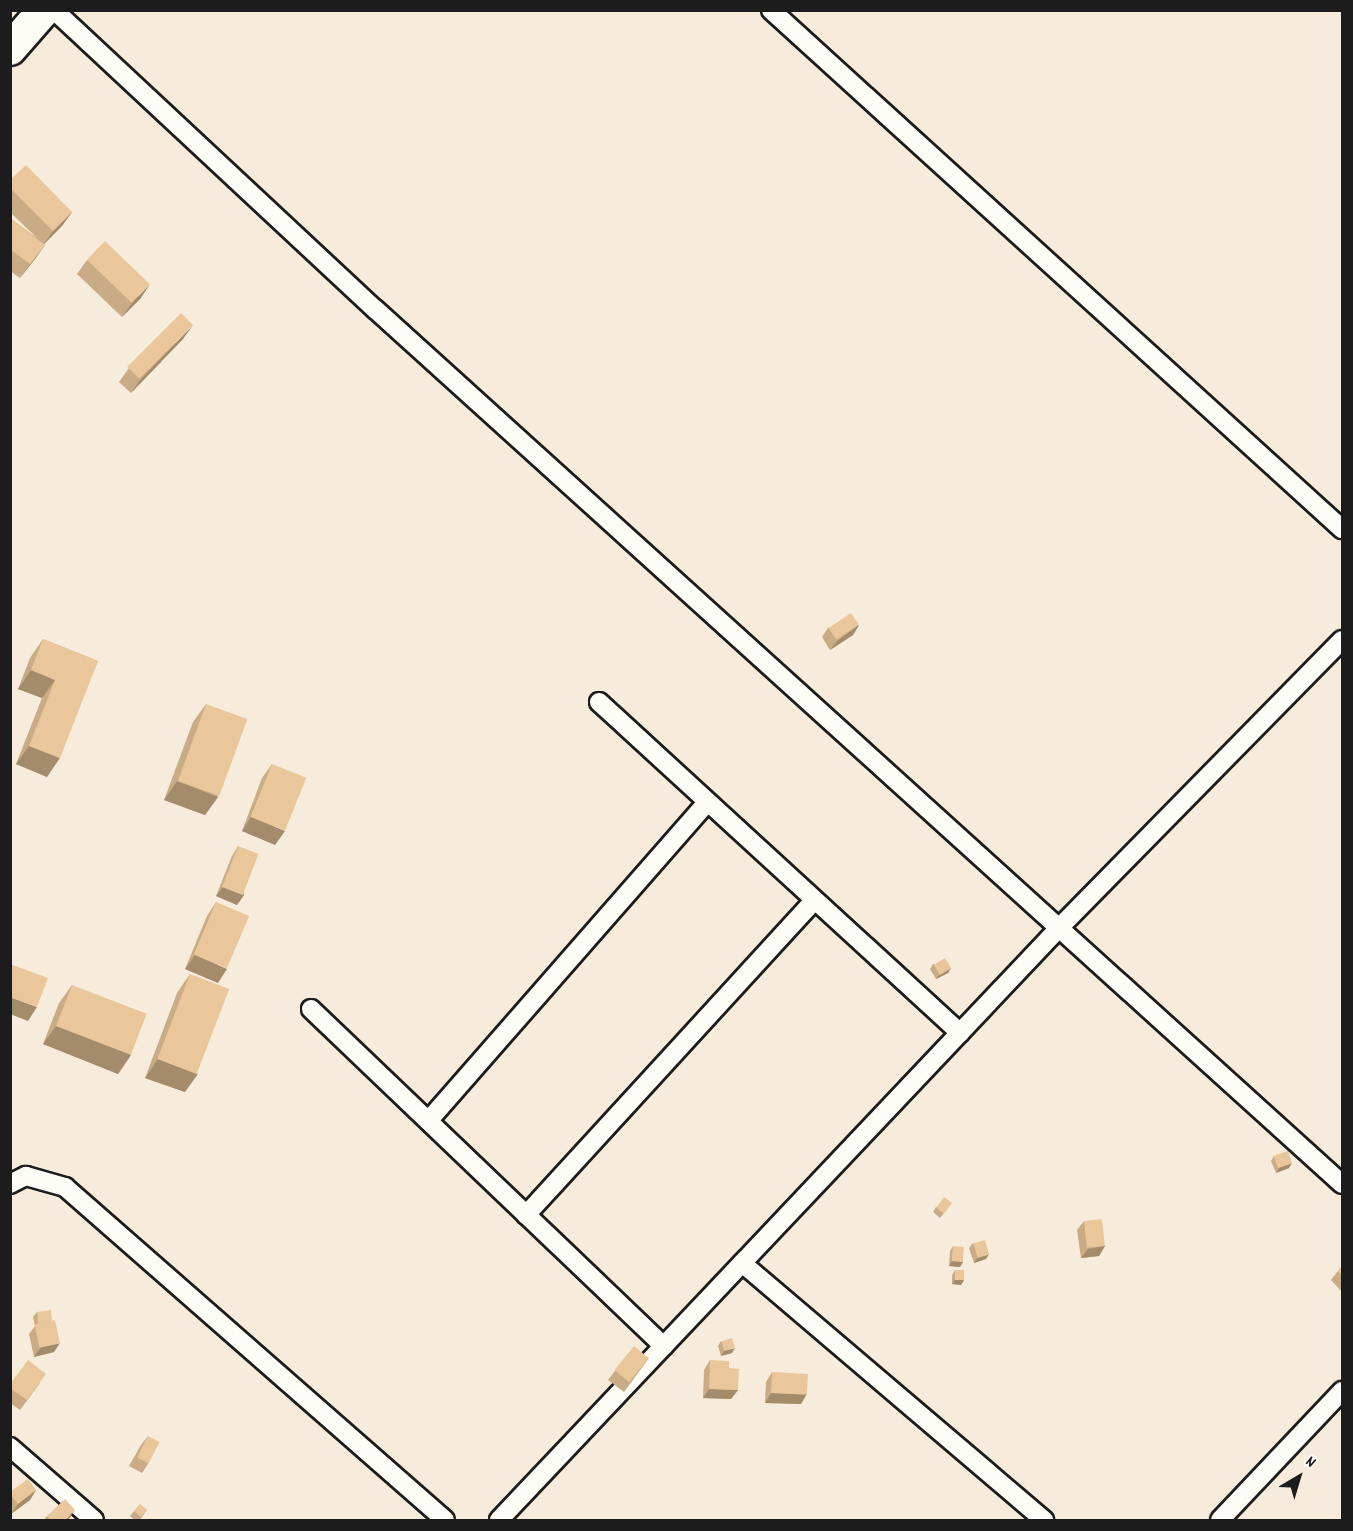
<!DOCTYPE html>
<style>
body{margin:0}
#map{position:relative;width:1353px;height:1531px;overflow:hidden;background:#f7ecdb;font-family:Dekko,sans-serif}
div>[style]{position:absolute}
.roads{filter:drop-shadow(2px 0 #1c1c1c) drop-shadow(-2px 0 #1c1c1c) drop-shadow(0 2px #1c1c1c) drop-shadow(0 -2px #1c1c1c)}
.street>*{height:18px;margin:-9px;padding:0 9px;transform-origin:9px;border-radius:9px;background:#fdfcf7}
.highway>*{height:32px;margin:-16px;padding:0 16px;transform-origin:16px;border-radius:16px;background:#fdfcf7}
.wall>*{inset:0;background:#c9ab85}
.shaded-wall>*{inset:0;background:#a48b6c}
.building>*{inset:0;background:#eac79b;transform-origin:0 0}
span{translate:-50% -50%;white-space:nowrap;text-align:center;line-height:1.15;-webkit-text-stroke:5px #fdfcf7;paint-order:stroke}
.frame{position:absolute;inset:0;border:12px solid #1c1c1c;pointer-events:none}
.north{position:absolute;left:1269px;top:1447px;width:60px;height:60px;-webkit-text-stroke:4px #fdfcf7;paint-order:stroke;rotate:38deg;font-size:16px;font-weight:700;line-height:24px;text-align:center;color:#1c1c1c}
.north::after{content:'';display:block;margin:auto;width:21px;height:27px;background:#1c1c1c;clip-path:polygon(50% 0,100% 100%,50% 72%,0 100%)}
</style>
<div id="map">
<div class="roads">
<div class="street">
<div style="left:54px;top:10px;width:439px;rotate:43deg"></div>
<div style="left:375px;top:309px;width:1304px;rotate:42.14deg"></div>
<div style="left:771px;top:10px;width:772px;rotate:42.27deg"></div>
<div style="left:599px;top:702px;width:490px;rotate:42.5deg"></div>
<div style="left:311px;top:1009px;width:488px;rotate:43.7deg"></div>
<div style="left:429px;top:1120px;width:422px;rotate:-48.8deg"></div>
<div style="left:10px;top:1184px;width:18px;rotate:-27deg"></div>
<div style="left:26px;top:1176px;width:41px;rotate:15.8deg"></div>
<div style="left:65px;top:1187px;width:505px;rotate:41.23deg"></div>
<div style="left:526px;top:1215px;width:427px;rotate:-47.5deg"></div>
<div style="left:742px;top:1263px;width:397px;rotate:40.4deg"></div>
<div style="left:10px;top:1447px;width:111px;rotate:41deg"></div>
<div style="left:499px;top:1520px;width:815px;rotate:-46.59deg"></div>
<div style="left:1059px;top:928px;width:404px;rotate:-45.5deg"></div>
<div style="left:1220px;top:1520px;width:178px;rotate:-46.6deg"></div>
</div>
<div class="highway">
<div style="left:10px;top:49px;width:52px;rotate:-48.9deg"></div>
</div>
</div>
<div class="wall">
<div style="clip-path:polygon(10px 180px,72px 212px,62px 226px,44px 244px,45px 245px,35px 259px,20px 278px,10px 271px,10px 218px,37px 238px,10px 212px)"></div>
<div style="clip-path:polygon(87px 260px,141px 298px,122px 317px,77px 274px)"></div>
<div style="clip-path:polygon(183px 339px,131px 393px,119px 382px,129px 368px)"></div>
<div style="clip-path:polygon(859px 625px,853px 635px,830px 650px,822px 637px,828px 628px)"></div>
<div style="clip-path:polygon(43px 639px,98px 661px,47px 777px,16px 764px,42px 698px,18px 689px,30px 658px)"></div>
<div style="clip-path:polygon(206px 704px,218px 797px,205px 815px,164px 800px,193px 722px)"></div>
<div style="clip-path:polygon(272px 764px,275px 845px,242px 831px,262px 778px)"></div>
<div style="clip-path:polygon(238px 846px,244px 895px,237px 905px,216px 896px,232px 856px)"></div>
<div style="clip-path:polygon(216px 902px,218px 983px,185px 969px,207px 916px)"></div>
<div style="clip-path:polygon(933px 964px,951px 968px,948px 973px,936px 979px,930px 969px)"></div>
<div style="clip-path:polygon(190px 974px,185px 1092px,145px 1078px,177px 993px)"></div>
<div style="clip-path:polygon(72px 985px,131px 1055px,118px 1074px,43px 1044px,59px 1003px)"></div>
<div style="clip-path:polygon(1274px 1156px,1289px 1168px,1276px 1173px,1271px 1161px)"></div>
<div style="clip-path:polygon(936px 1207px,948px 1208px,940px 1218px,933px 1212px)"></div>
<div style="clip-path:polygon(1084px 1221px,1105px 1246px,1099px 1256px,1081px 1258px,1077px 1230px)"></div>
<div style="clip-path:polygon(973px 1243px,989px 1254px,986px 1259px,974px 1263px,969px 1248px)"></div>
<div style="clip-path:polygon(953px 1246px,963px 1262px,960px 1267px,949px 1266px,950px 1251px)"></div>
<div style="clip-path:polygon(1342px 1266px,1342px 1292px,1331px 1280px,1338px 1271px)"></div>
<div style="clip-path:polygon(955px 1270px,964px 1280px,961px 1285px,952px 1284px,952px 1275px)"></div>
<div style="clip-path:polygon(37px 1312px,52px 1321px,54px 1352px,34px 1357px,29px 1334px,35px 1326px,33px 1317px)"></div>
<div style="clip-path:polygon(721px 1341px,732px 1353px,721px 1356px,718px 1346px)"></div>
<div style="clip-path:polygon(649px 1358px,624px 1392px,608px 1380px,615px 1371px)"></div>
<div style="clip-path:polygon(710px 1360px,729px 1368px,738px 1390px,731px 1399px,703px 1398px,704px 1370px)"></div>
<div style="clip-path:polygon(772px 1372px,801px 1404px,765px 1403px,766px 1382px)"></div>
<div style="clip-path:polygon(40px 1383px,20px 1410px,10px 1403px,10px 1384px)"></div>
<div style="clip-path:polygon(148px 1436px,148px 1464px,142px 1473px,129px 1466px,141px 1445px)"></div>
<div style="clip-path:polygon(36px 1490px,30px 1500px,11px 1514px,10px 1512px,10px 1492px)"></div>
<div style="clip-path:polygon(140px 1504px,147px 1510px,139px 1521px,136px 1521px,130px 1516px)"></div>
<div style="clip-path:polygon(47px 1516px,69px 1519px,68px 1521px,43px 1521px)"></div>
</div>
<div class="shaded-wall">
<div style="clip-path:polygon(72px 212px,62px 226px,43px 245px,53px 231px)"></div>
<div style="clip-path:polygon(45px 245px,35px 259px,20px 278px,30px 264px)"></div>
<div style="clip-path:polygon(150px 284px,141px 298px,122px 317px,132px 303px)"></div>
<div style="clip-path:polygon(193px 325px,183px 339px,131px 393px,141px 379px)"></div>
<div style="clip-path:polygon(859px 625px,853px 635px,830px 650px,837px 641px)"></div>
<div style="clip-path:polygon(31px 670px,55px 680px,42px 698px,18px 689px)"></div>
<div style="clip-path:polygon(29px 746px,60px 758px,47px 777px,16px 764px)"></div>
<div style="clip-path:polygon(177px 781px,218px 797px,205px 815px,164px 800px)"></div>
<div style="clip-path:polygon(251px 817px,285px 831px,275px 845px,242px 831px)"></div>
<div style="clip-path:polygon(223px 887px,244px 895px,237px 905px,216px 896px)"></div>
<div style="clip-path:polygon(195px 955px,227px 969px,218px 983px,185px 969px)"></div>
<div style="clip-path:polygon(951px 968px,948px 973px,936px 979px,939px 975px)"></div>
<div style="clip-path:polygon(10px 997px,37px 1007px,28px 1021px,10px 1014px)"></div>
<div style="clip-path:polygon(56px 1026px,131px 1055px,118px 1074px,43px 1044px)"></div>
<div style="clip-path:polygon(158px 1059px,198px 1074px,185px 1092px,145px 1078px)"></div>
<div style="clip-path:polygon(1292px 1163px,1289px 1168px,1276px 1173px,1279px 1168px)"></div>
<div style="clip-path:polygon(1105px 1246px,1099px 1256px,1081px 1258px,1088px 1249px)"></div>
<div style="clip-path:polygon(989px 1254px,986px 1259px,974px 1263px,977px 1258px)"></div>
<div style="clip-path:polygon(952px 1261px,963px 1262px,960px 1267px,949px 1266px)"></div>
<div style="clip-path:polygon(955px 1280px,964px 1280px,961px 1285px,952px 1284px)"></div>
<div style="clip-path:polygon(60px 1343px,54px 1352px,34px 1357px,41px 1347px)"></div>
<div style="clip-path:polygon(735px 1348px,732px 1353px,721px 1356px,724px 1351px)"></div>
<div style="clip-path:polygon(709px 1389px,738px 1390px,731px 1399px,703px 1398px)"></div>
<div style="clip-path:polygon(771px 1393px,807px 1394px,801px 1404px,765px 1403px)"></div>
<div style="clip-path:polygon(36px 1490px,30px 1500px,11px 1514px,18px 1504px)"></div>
<div style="clip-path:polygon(75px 1510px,69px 1519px,68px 1521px,64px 1521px)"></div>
</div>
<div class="building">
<div style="clip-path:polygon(26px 165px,72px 212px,53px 231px,10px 188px,10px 180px)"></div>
<div style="clip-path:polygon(10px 218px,45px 245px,30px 264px,10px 249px)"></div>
<div style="left:105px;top:241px;width:62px;height:26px;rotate:44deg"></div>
<div style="left:181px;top:313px;width:17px;height:76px;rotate:45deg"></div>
<div style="left:851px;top:613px;width:14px;height:27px;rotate:56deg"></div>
<div style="clip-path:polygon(43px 639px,98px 661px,60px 758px,29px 746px,55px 680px,31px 670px)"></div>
<div style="left:206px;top:704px;width:44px;height:82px;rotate:20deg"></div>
<div style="left:272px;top:764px;width:37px;height:57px;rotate:22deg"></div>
<div style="left:238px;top:846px;width:22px;height:44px;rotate:21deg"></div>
<div style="left:216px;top:902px;width:36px;height:57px;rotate:23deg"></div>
<div style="left:945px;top:958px;width:12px;height:13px;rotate:59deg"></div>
<div style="clip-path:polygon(10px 964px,48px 978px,37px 1007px,10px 997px)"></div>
<div style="left:190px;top:974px;width:42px;height:91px;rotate:21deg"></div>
<div style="left:72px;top:985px;width:80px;height:44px;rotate:21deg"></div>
<div style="left:1288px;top:1151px;width:13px;height:15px;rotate:72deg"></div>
<div style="left:944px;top:1197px;width:10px;height:13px;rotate:37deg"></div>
<div style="left:1102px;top:1219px;width:27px;height:18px;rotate:84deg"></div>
<div style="left:985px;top:1240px;width:15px;height:12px;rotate:74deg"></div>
<div style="left:953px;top:1246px;width:11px;height:15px;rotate:5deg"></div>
<div style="clip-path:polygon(1342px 1266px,1342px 1276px,1338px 1271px)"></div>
<div style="left:955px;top:1270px;width:9px;height:10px"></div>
<div style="clip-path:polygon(51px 1310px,52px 1321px,38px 1324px,37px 1312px)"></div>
<div style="left:55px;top:1320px;width:24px;height:21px;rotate:78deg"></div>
<div style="left:732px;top:1338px;width:10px;height:11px;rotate:73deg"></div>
<div style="left:634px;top:1346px;width:19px;height:31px;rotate:39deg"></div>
<div style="clip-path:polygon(28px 1360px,46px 1374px,27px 1400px,10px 1388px,10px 1384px)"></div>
<div style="clip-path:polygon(710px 1360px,729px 1361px,729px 1368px,739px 1369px,738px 1390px,709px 1389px)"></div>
<div style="left:772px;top:1372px;width:36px;height:21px;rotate:3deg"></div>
<div style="left:148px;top:1436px;width:13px;height:24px;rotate:27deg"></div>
<div style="clip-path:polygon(28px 1479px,36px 1490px,18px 1504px,10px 1494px,10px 1492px)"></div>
<div style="clip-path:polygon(65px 1499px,75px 1510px,64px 1521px,51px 1521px,47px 1516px)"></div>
<div style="left:140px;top:1504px;width:9px;height:9px;rotate:41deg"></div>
</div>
<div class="frame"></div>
<div class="north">N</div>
</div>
